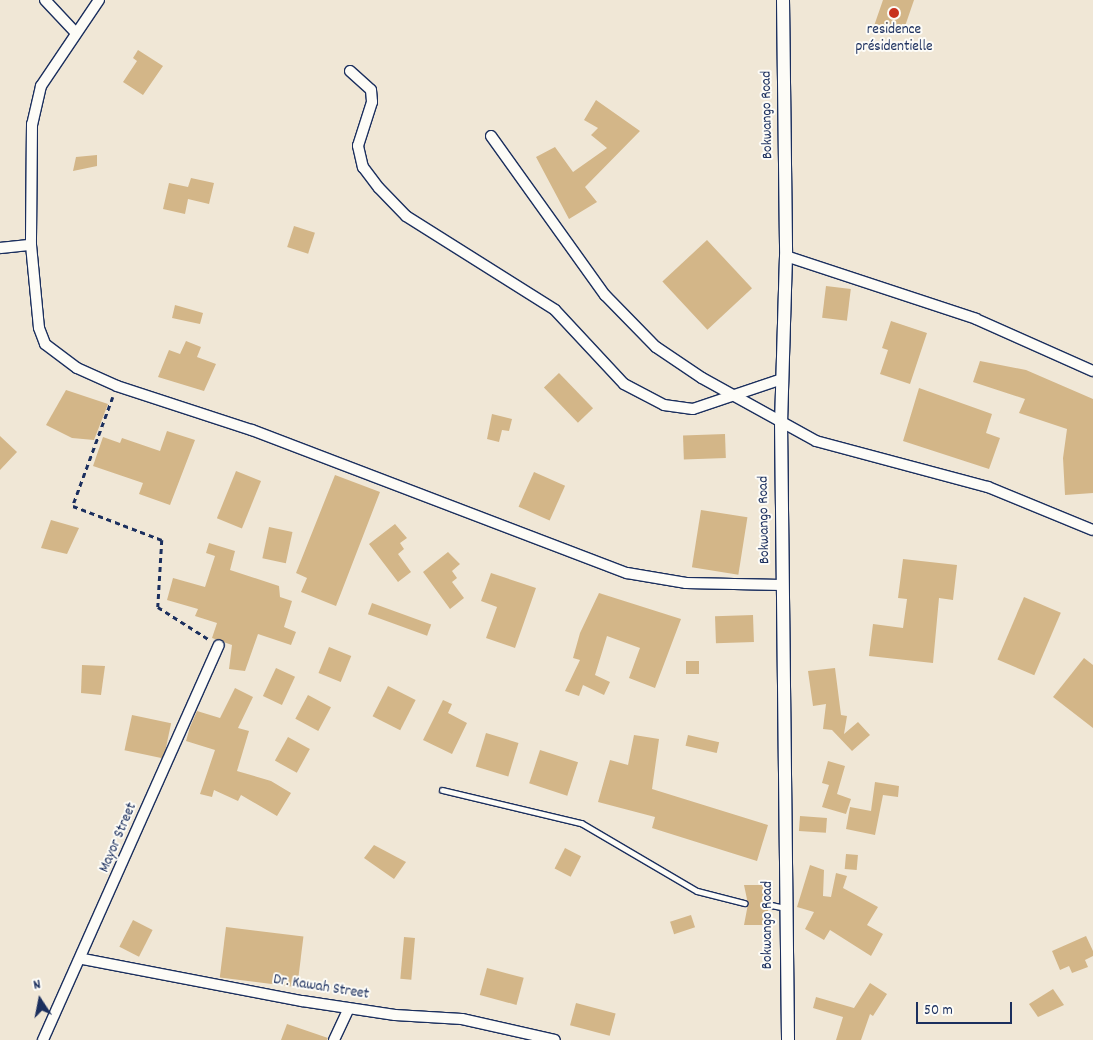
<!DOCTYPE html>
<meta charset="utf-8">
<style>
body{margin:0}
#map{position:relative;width:1093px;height:1040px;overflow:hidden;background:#f0e7d6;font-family:Dekko,sans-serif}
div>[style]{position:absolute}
.building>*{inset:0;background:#d3b688;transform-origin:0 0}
.path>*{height:2.5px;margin-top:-1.25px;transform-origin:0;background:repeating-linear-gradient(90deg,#1b2f5e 0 5px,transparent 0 9px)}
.roads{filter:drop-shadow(1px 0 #1b2f5e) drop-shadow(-1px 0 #1b2f5e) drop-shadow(0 1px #1b2f5e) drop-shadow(0 -1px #1b2f5e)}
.service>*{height:5px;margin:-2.5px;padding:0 2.5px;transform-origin:2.5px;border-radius:2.5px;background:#fdfcf7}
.minor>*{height:10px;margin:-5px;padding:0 5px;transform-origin:5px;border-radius:5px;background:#fdfcf7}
.tertiary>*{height:12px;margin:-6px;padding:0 6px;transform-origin:6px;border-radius:6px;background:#fdfcf7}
.dots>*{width:14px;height:14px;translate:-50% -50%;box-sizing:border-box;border:2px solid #fdfcf7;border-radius:50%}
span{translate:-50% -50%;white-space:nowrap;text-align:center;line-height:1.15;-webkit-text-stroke:4px #fdfcf7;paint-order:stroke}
.poi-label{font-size:15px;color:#1b2f5e}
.street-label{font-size:15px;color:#1b2f5e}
.north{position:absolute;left:15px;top:975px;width:50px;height:50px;-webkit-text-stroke:4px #fdfcf7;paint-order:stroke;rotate:349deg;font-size:14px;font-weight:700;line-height:20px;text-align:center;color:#1b2f5e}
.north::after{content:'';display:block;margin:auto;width:18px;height:22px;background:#1b2f5e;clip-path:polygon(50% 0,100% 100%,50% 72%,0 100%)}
.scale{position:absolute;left:916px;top:1002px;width:96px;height:22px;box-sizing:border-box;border:2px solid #1b2f5e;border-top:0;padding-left:6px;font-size:15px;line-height:18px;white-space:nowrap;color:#1b2f5e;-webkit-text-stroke:4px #fdfcf7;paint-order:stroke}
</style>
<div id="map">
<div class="building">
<div style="clip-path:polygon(883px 0,914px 0,902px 35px,874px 26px)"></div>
<div style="clip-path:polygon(138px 50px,163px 66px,143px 95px,123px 82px,137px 61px,133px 58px)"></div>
<div style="clip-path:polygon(596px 100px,640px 131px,585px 187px,597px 202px,569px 219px,536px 157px,555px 147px,573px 172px,607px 148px,591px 135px,598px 128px,584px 120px)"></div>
<div style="clip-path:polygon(97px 155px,97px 166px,73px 171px,76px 157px)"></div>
<div style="clip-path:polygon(191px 178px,214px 183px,209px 204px,188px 199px,185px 214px,163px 209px,169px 183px,188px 187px)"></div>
<div style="left:294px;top:226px;width:22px;height:22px;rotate:18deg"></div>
<div style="left:707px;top:240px;width:66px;height:61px;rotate:47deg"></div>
<div style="left:826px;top:286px;width:25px;height:32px;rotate:7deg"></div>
<div style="clip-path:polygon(175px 305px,203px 313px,200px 324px,172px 318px)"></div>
<div style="clip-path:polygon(891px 321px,927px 333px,910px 384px,880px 374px,888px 350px,882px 348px)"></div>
<div style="clip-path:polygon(186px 341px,201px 347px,197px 357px,216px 364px,204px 391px,158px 377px,169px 350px,180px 354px)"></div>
<div style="clip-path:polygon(980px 361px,1026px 370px,1093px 399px,1093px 493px,1065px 495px,1063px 458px,1067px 429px,1019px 413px,1025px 399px,973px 382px)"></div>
<div style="left:559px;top:373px;width:49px;height:21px;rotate:46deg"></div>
<div style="clip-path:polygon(919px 388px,992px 414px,986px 433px,1000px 438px,989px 469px,903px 441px)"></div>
<div style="clip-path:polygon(66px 390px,108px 404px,94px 440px,72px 438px,46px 425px)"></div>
<div style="clip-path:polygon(492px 414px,512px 419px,509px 431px,502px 430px,499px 442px,487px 439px)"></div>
<div style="clip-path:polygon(167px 431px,195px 440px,170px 505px,139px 494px,143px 483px,93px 466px,103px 437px,120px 443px,122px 438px,160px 451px)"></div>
<div style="left:725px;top:434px;width:24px;height:42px;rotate:88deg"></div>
<div style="clip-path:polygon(0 436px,17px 452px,0 470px)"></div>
<div style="left:236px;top:471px;width:27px;height:51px;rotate:22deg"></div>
<div style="left:534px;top:472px;width:34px;height:38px;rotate:24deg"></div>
<div style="clip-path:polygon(335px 475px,380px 492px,336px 606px,301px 592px,307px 578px,296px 573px)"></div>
<div style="left:701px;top:510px;width:47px;height:58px;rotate:9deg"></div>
<div style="clip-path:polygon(51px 520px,79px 528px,67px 554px,41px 548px)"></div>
<div style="clip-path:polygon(395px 524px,407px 538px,400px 543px,404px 549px,398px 554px,411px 572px,398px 582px,369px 544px)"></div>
<div style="left:269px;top:527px;width:24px;height:32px;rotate:12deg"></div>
<div style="clip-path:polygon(209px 543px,235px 551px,230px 570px,279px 586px,280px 597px,292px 601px,284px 627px,296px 632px,291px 645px,258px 634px,245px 671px,229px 669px,232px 645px,212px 638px,217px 623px,195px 616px,198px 609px,167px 600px,173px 578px,205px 587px,215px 556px,206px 553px)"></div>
<div style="clip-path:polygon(448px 552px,460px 564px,452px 571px,457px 578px,452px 582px,464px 598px,450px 609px,423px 572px)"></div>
<div style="clip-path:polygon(903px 559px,957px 565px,953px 600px,939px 598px,933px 663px,869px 656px,873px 624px,903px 628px,907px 599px,898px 598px)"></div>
<div style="clip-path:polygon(491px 573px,536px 588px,515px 648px,486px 638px,497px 607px,481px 601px)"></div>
<div style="clip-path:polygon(599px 593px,681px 619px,655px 688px,629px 678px,640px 648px,607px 636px,595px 675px,610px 682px,604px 695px,583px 685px,579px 696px,565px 691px,580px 660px,573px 658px,580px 633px)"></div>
<div style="left:1024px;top:597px;width:40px;height:68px;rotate:23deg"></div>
<div style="left:372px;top:603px;width:63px;height:12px;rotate:20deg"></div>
<div style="left:753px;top:615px;width:27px;height:38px;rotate:88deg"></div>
<div style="left:329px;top:647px;width:24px;height:28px;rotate:22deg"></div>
<div style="clip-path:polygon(1084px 658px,1093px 665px,1093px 728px,1053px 697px)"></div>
<div style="left:686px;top:661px;width:13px;height:13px"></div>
<div style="clip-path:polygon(82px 665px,105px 666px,101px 695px,81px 693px)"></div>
<div style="left:276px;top:668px;width:21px;height:31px;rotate:25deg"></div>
<div style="clip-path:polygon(835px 668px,841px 715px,847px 716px,844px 734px,858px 722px,870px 735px,852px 751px,832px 730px,823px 729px,826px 704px,813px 706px,808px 671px)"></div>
<div style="left:388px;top:686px;width:31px;height:34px;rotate:27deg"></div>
<div style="clip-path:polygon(235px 688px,253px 697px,238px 728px,249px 731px,237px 771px,271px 781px,291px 793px,277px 816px,241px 795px,238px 801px,214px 790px,212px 797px,200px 794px,215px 750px,186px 741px,190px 727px,197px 711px,220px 718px)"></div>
<div style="left:308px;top:695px;width:26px;height:27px;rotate:28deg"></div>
<div style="clip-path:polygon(443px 700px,452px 704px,448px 713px,467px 723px,452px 754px,423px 740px)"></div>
<div style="left:132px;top:715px;width:40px;height:36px;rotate:12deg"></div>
<div style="left:486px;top:733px;width:34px;height:35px;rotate:17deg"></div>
<div style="clip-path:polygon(634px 735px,659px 739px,652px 789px,768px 825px,757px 861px,652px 828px,655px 817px,598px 802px,610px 760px,628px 765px)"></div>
<div style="left:688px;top:735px;width:32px;height:11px;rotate:13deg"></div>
<div style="left:288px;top:737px;width:25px;height:27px;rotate:29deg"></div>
<div style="left:540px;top:750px;width:40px;height:35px;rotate:18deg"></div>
<div style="clip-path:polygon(828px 761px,845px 766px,837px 794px,851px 799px,846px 814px,822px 807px,829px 785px,822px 783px)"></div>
<div style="clip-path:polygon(875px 782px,899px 786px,898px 797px,883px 795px,875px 835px,846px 829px,850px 807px,871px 811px)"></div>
<div style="left:800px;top:816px;width:27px;height:15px;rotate:4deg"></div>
<div style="clip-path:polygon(374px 845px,406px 862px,394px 879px,364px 858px)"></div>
<div style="left:565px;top:848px;width:18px;height:23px;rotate:27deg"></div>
<div style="left:846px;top:854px;width:12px;height:15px;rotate:5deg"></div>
<div style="clip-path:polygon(810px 865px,824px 870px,823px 896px,831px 897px,836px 873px,847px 876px,843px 888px,878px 907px,867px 925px,883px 934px,871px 956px,830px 930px,824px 940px,805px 929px,814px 912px,797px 907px)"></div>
<div style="clip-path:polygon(744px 885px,771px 885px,767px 905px,771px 925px,744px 925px,748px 904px)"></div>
<div style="left:691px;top:915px;width:13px;height:22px;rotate:72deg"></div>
<div style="left:133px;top:920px;width:22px;height:30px;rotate:27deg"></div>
<div style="left:226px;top:927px;width:78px;height:51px;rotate:7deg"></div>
<div style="clip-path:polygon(1086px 936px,1093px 951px,1093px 956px,1085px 960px,1088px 967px,1072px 973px,1069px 966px,1060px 970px,1052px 951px)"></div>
<div style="left:404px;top:937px;width:11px;height:42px;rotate:5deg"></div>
<div style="left:487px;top:968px;width:38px;height:28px;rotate:15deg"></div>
<div style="clip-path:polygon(870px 983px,887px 994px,873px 1016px,870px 1014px,861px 1040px,836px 1040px,843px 1017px,813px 1008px,816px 997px,854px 1008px)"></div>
<div style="clip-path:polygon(1053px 989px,1064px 1005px,1038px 1017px,1029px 1004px)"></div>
<div style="left:576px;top:1003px;width:41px;height:23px;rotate:15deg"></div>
<div style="clip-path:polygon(287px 1024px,328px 1038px,327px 1040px,281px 1040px)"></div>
</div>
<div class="path">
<div style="left:113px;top:397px;width:116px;rotate:110.2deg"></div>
<div style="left:73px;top:506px;width:95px;rotate:20.9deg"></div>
<div style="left:162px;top:540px;width:67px;rotate:93.4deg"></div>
<div style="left:158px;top:607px;width:62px;rotate:32.4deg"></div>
</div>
<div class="roads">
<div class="service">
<div style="left:442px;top:790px;width:143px;rotate:13.4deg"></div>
<div style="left:581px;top:823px;width:134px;rotate:30.4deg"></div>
<div style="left:697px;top:891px;width:49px;rotate:14.3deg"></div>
<div style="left:771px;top:905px;width:14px;rotate:12deg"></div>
</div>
<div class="minor">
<div style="left:45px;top:0;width:44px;rotate:46.8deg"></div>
<div style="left:99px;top:0;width:104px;rotate:124deg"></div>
<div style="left:41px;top:86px;width:39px;rotate:103deg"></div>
<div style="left:32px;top:124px;width:121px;rotate:90.5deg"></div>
<div style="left:31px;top:245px;width:83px;rotate:84.5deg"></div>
<div style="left:39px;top:328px;width:17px;rotate:69deg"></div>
<div style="left:45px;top:344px;width:40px;rotate:37deg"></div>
<div style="left:77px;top:368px;width:44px;rotate:24.2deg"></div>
<div style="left:117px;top:386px;width:142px;rotate:18.1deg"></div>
<div style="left:252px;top:430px;width:401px;rotate:20.9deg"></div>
<div style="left:627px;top:573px;width:60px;rotate:9.6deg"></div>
<div style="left:686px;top:583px;width:96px;rotate:1.2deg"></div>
<div style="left:350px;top:71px;width:28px;rotate:42deg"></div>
<div style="left:371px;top:90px;width:12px;rotate:85deg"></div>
<div style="left:372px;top:102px;width:46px;rotate:107.7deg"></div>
<div style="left:358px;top:146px;width:22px;rotate:77deg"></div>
<div style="left:363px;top:167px;width:26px;rotate:53deg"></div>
<div style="left:379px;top:188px;width:39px;rotate:46deg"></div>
<div style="left:406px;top:216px;width:176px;rotate:32.2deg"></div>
<div style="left:555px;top:310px;width:101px;rotate:47deg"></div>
<div style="left:624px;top:384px;width:45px;rotate:27.7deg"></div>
<div style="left:664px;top:405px;width:29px;rotate:8deg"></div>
<div style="left:693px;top:409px;width:94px;rotate:-18.6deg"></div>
<div style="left:491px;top:136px;width:196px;rotate:54.4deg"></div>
<div style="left:605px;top:295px;width:73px;rotate:45.6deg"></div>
<div style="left:656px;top:347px;width:55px;rotate:34deg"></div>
<div style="left:702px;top:378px;width:130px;rotate:28.9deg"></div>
<div style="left:816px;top:441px;width:178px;rotate:15deg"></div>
<div style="left:988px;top:487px;width:113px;rotate:22.3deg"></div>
<div style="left:0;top:248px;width:31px;rotate:-6deg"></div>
<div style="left:786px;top:256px;width:200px;rotate:18.3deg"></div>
<div style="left:976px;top:319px;width:128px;rotate:24deg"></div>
<div style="left:83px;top:959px;width:223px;rotate:10.9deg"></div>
<div style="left:302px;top:1001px;width:94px;rotate:8.6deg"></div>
<div style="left:395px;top:1015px;width:67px;rotate:3.4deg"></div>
<div style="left:462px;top:1019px;width:95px;rotate:12.7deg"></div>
<div style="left:43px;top:1040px;width:432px;rotate:-66deg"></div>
<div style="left:334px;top:1040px;width:35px;rotate:-65deg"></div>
</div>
<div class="tertiary">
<div style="left:783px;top:0;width:256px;rotate:89.3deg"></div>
<div style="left:786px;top:256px;width:165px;rotate:91.7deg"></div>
<div style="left:781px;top:421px;width:619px;rotate:89.35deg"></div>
</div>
</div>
<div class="dots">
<div style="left:894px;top:13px;background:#c8321e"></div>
</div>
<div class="poi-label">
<span style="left:894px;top:39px">residence<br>présidentielle</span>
</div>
<div class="street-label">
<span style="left:768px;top:115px;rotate:-91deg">Bokwango Road</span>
<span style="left:765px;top:520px;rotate:-91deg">Bokwango Road</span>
<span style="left:119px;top:838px;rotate:-67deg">Mayor Street</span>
<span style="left:769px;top:925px;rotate:-90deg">Bokwango Road</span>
<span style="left:321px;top:988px;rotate:9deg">Dr. Kawah Street</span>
</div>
<div class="north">N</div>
<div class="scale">50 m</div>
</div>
